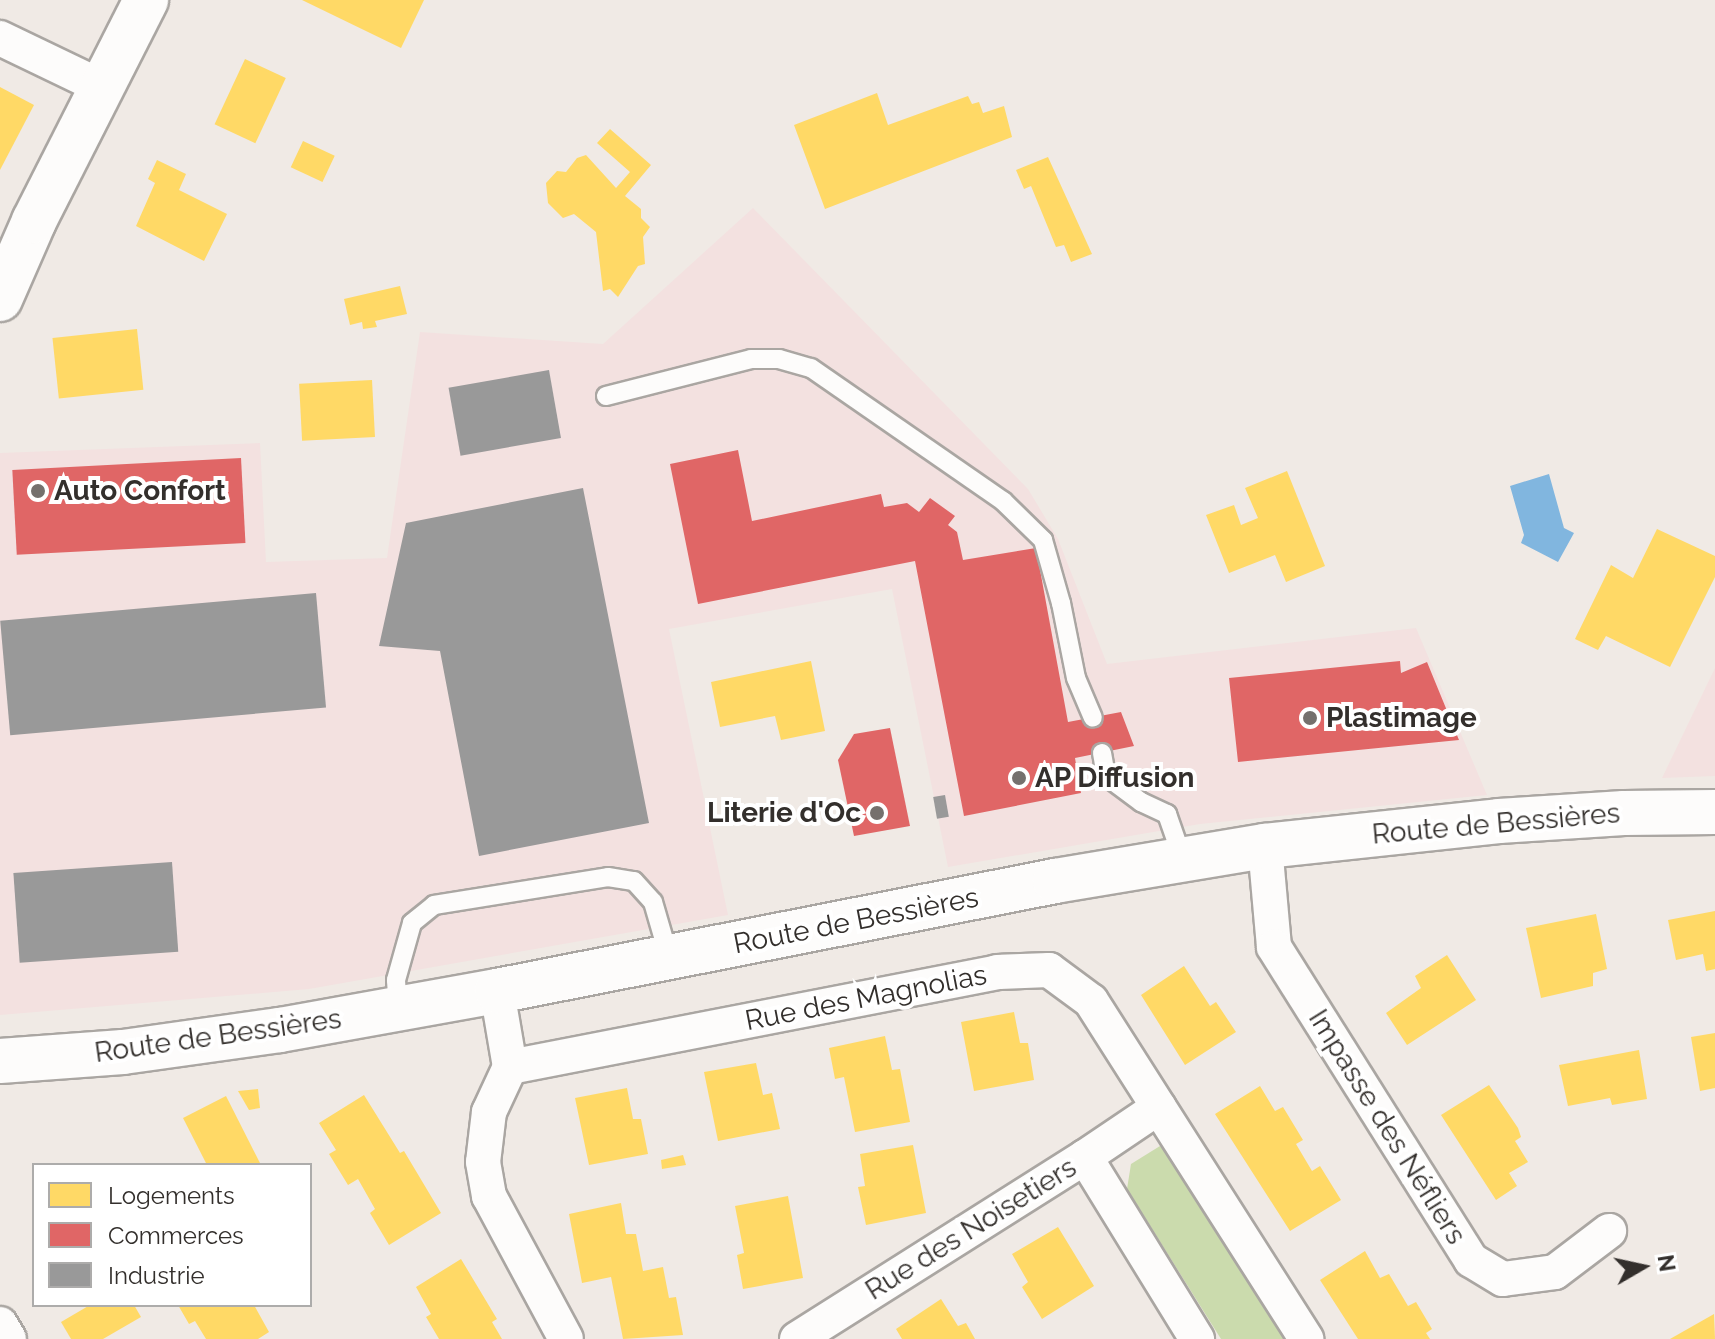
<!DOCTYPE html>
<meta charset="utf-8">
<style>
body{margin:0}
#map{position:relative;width:1715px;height:1339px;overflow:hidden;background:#f0eae5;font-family:Raleway,sans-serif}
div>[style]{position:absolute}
.industrial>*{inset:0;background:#f3e1e0}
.green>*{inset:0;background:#cbdbad}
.water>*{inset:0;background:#81b6df}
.homes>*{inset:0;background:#ffd966;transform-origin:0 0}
.shops>*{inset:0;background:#e06666;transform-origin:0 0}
.industry>*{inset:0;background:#999;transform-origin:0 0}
.roads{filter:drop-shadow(2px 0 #aaa6a2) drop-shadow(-2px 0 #aaa6a2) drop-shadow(0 2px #aaa6a2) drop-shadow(0 -2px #aaa6a2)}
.service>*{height:18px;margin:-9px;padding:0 9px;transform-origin:9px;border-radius:9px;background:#fdfcfb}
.minor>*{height:34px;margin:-17px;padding:0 17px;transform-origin:17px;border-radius:17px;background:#fdfcfb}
.tertiary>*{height:44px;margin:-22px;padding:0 22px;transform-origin:22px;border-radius:22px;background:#fdfcfb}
.secondary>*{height:44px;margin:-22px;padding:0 22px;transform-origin:22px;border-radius:22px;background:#fdfcfb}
.dots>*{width:22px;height:22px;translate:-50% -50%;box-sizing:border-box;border:4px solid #fff;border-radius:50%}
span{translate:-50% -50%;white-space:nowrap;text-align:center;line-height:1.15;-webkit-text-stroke:8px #fff;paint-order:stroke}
.poi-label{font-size:28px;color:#332f2c;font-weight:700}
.left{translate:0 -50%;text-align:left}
.right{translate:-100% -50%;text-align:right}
.street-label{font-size:28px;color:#332f2c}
.legend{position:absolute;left:32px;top:1163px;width:280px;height:144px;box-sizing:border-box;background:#fff;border:2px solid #adacab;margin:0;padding:10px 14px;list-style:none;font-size:24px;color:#332f2c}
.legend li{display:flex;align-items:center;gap:16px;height:40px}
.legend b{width:40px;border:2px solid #adacab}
.north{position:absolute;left:1603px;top:1227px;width:80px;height:80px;-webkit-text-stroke:6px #fff;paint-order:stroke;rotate:81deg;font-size:22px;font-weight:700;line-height:32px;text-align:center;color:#332f2c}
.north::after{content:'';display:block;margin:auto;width:28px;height:36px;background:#332f2c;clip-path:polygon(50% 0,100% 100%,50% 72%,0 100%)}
</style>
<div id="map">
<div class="industrial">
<div style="clip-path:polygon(753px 208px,1028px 489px,1058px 539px,1107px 664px,1416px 628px,1487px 795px,1200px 824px,948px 867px,892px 589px,669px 629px,728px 915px,309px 989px,0 1015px,0 453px,260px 443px,266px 562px,387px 558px,420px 332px,603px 344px)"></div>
<div style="clip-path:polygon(1715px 668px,1715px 776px,1662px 778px)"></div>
</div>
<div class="green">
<div style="clip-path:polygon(1160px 1146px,1179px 1160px,1295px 1339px,1221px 1339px,1127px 1189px,1131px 1164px)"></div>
</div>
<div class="water">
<div style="clip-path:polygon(1549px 474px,1564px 528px,1574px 533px,1558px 562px,1521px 543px,1524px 535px,1510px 486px)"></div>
</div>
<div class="homes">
<div style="clip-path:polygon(302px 0,424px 0,401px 48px)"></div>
<div style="left:245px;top:59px;width:45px;height:72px;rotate:25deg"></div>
<div style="clip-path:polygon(0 87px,34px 105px,0 170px)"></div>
<div style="clip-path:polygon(877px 93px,888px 125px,968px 96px,972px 104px,979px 102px,983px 113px,1004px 106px,1012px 137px,825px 209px,794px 125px)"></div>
<div style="clip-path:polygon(610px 129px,651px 165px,625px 196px,641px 209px,641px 218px,650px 227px,643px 237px,645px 264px,638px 266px,618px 297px,610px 289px,603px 291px,596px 232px,574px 214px,563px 218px,548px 203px,546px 183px,557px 171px,566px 172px,577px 158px,586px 155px,616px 188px,630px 172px,597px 143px)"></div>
<div style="left:303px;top:141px;width:35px;height:29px;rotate:25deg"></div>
<div style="clip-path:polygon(1048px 157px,1092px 254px,1071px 262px,1064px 245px,1056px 247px,1031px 186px,1024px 189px,1016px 170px)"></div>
<div style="clip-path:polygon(157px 160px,186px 174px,179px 190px,227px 214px,204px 261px,136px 226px,155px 183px,148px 179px)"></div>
<div style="clip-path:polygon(400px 286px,407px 314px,375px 321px,377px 327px,363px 329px,362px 322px,350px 325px,344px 299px)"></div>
<div style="left:137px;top:329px;width:61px;height:85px;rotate:84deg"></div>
<div style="left:372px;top:380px;width:57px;height:73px;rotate:87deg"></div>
<div style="clip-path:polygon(1287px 471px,1325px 566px,1286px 582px,1275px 555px,1229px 573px,1206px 515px,1234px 505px,1241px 525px,1258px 518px,1245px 488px)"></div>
<div style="clip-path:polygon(1657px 529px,1715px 556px,1715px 577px,1670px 667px,1606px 636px,1598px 650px,1575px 639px,1611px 565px,1633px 578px)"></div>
<div style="clip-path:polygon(811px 661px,825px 731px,781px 740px,775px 716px,720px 727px,711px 682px)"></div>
<div style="clip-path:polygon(1715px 911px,1715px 969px,1706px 971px,1703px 954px,1676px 960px,1668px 920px)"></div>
<div style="clip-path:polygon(1596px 914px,1607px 969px,1593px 973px,1593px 986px,1541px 998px,1526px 928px)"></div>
<div style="clip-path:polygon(1447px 955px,1476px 1000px,1407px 1045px,1386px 1013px,1421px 988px,1415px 976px)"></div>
<div style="clip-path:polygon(1184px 966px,1210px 1006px,1216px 1002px,1236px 1032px,1185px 1065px,1141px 995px)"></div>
<div style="clip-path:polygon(1014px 1012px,1020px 1043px,1028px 1043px,1034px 1080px,974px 1091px,961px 1022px)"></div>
<div style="clip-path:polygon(1715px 1033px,1715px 1088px,1700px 1091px,1691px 1037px)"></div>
<div style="clip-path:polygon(885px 1036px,892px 1070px,900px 1069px,910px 1122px,855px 1132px,844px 1077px,835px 1079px,829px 1048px)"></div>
<div style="clip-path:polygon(1639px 1050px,1647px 1099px,1612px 1105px,1610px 1098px,1568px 1106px,1559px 1065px)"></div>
<div style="clip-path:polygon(756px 1063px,763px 1095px,772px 1093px,780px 1129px,718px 1141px,704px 1072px)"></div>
<div style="clip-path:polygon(1489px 1085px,1518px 1128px,1521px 1137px,1515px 1141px,1528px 1162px,1509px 1173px,1517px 1186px,1496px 1200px,1441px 1115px)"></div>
<div style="clip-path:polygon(1260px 1086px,1275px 1111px,1283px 1107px,1303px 1140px,1296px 1144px,1312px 1171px,1320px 1166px,1341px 1200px,1290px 1231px,1215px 1114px)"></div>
<div style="clip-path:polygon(627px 1088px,633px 1119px,641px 1119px,648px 1154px,589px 1165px,575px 1098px)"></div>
<div style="clip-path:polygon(258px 1089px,260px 1108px,249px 1110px,238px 1091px)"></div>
<div style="clip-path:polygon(364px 1095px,400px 1153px,404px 1151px,441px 1213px,389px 1245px,370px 1213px,375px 1209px,358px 1179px,348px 1185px,329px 1154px,336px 1150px,319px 1123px)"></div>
<div style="clip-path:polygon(226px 1096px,261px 1165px,207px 1165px,183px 1118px)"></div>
<div style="clip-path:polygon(913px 1145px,926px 1213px,866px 1225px,858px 1187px,865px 1186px,860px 1154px)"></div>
<div style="clip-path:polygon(683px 1155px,686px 1165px,662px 1169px,661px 1160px)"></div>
<div style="clip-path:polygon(788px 1196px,803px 1278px,743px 1289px,737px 1255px,744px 1253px,735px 1206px)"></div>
<div style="clip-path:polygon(621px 1203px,626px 1234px,636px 1234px,643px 1271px,663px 1267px,669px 1298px,676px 1297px,683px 1335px,623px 1339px,611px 1277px,582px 1283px,569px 1214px)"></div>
<div style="clip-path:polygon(1058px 1227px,1094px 1286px,1042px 1319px,1022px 1287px,1028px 1282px,1012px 1254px)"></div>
<div style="clip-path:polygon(1365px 1251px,1380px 1278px,1389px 1274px,1408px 1306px,1416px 1302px,1432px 1329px,1426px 1333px,1430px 1339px,1358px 1339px,1320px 1280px)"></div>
<div style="clip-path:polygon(461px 1259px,497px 1319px,492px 1322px,502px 1339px,439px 1339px,426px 1317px,431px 1314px,416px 1287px)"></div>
<div style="clip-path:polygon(941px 1299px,958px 1326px,966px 1323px,975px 1339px,902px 1339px,896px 1329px)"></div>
<div style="clip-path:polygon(90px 1305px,134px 1305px,141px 1317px,103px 1339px,71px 1339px,61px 1322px)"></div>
<div style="clip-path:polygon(178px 1305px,254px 1305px,269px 1332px,258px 1339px,206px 1339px,195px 1321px,189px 1324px)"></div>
<div style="clip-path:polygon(1714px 1314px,1715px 1339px,1670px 1339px)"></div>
</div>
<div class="shops">
<div style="clip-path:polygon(738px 450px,752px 521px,881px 494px,884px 507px,907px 503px,919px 512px,930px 498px,955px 516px,948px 525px,957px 532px,963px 560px,1036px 548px,1068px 722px,1121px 712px,1134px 746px,1075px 758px,1081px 793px,964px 816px,915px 561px,698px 604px,670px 464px)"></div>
<div style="left:241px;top:458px;width:85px;height:229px;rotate:87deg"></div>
<div style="clip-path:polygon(1400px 661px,1401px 673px,1427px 662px,1459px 740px,1238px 762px,1229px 678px)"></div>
<div style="clip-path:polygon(890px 728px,910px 826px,854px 836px,838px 760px,854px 734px)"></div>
</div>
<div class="industry">
<div style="left:549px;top:370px;width:69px;height:102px;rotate:80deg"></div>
<div style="clip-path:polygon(583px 488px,649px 823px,479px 856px,440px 651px,379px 646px,406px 523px)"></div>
<div style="left:316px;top:593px;width:115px;height:317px;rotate:85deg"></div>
<div style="left:945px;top:795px;width:22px;height:12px;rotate:80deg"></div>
<div style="left:172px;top:862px;width:90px;height:159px;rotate:86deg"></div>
</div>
<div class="roads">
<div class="service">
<div style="left:606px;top:396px;width:150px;rotate:-14.3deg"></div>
<div style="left:751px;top:359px;width:28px"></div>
<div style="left:779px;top:359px;width:33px;rotate:16deg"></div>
<div style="left:811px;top:368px;width:234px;rotate:34.7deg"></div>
<div style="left:1003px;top:501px;width:56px;rotate:44.3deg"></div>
<div style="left:1043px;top:540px;width:66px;rotate:74.1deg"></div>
<div style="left:1061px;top:603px;width:76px;rotate:78.7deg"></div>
<div style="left:1076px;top:678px;width:43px;rotate:67deg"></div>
<div style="left:1102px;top:753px;width:23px;rotate:80deg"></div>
<div style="left:1106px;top:776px;width:44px;rotate:36.6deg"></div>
<div style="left:1141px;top:802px;width:29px;rotate:25deg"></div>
<div style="left:1167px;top:814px;width:49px;rotate:70.8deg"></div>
<div style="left:398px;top:1009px;width:29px;rotate:-94deg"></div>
<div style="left:396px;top:980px;width:59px;rotate:-74.3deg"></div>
<div style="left:412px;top:923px;width:28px;rotate:-39deg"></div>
<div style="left:434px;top:905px;width:176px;rotate:-9.1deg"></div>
<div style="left:608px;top:877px;width:26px;rotate:9deg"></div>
<div style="left:634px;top:881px;width:28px;rotate:48deg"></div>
<div style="left:653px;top:902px;width:57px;rotate:73.8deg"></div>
</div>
<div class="minor">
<div style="left:0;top:38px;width:113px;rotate:25.7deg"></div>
<div style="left:1265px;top:846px;width:101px;rotate:84.9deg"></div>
<div style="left:1274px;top:947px;width:370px;rotate:57.8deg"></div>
<div style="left:1471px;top:1260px;width:37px;rotate:31deg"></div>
<div style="left:1503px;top:1279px;width:52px;rotate:-7.7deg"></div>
<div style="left:1555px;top:1272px;width:68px;rotate:-37.2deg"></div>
<div style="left:497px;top:991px;width:77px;rotate:80.3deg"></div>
<div style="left:510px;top:1067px;width:50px;rotate:115deg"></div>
<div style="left:489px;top:1112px;width:50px;rotate:96.8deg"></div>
<div style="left:483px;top:1162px;width:35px;rotate:80deg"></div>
<div style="left:489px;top:1196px;width:162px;rotate:61.7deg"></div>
<div style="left:510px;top:1067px;width:496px;rotate:-11deg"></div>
<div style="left:997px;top:972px;width:52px;rotate:-2.2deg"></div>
<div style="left:1049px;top:970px;width:52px;rotate:36.4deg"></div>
<div style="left:1091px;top:1001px;width:401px;rotate:57.5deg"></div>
<div style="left:1085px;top:1157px;width:89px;rotate:-34deg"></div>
<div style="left:0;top:1324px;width:17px;rotate:59deg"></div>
<div style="left:797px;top:1339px;width:341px;rotate:-32.3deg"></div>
<div style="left:1085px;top:1157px;width:214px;rotate:58.4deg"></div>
</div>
<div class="tertiary">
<div style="left:0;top:299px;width:85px;rotate:-66.4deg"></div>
<div style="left:34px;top:221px;width:248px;rotate:-63.1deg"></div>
</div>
<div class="secondary">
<div style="left:0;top:1061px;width:123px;rotate:-4.2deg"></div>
<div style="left:123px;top:1052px;width:159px;rotate:-8deg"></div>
<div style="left:280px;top:1030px;width:220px;rotate:-10.2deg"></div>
<div style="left:497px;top:991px;width:569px;rotate:-11.15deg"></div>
<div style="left:1055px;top:881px;width:213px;rotate:-9.5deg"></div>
<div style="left:1265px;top:846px;width:235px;rotate:-6.1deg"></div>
<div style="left:1499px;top:821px;width:125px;rotate:-3.7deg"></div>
<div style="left:1624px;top:813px;width:91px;rotate:-0.6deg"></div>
</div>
</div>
<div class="dots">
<div style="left:38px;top:491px;background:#75706d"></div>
<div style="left:1310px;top:718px;background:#75706d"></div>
<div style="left:1019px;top:778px;background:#75706d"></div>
<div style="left:877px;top:813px;background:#75706d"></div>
</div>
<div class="poi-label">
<span class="left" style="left:54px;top:491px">Auto Confort</span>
<span class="left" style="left:1326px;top:718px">Plastimage</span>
<span class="left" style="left:1035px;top:778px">AP Diffusion</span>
<span class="right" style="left:861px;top:813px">Literie d'Oc</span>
</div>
<div class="street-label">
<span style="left:1496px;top:824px;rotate:-5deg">Route de Bessières</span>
<span style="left:856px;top:921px;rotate:-11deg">Route de Bessières</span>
<span style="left:866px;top:998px;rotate:-11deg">Rue des Magnolias</span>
<span style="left:218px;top:1036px;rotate:-8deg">Route de Bessières</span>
<span style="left:1387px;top:1127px;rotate:58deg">Impasse des Néfliers</span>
<span style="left:971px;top:1229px;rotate:-32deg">Rue des Noisetiers</span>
</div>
<ul class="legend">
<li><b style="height:22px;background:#ffd966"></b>Logements</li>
<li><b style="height:22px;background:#e06666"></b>Commerces</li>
<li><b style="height:22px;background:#999"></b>Industrie</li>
</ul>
<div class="north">N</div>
</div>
